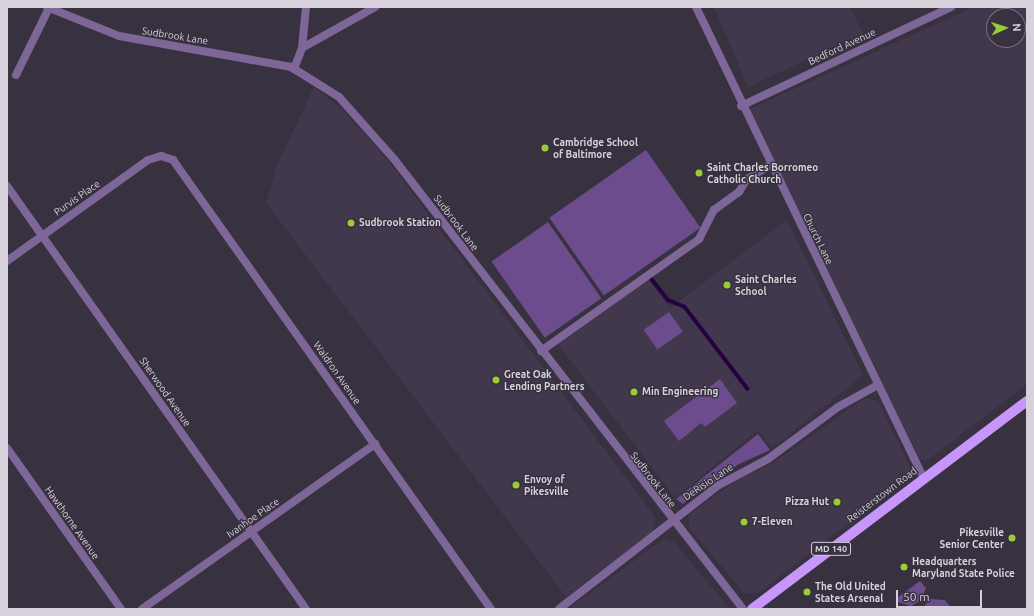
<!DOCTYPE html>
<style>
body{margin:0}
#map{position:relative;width:1034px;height:616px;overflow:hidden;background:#383140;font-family:Ubuntu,sans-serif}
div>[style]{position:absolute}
.built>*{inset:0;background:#42384d}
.green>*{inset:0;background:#6d4c8d;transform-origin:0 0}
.stream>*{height:3.5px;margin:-1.75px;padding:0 1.75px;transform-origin:1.75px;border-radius:1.75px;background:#260041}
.minor>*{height:8px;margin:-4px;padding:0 4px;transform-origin:4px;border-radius:4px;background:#7e6798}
.tertiary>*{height:8px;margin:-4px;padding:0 4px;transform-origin:4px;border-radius:4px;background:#7e6798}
.primary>*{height:10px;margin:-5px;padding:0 5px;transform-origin:5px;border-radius:5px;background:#c895fb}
.dots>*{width:11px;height:11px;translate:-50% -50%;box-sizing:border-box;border:2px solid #383140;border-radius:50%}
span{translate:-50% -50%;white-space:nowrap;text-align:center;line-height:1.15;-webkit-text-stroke:3px #383140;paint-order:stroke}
.shield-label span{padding:1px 3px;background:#383140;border:1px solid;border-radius:3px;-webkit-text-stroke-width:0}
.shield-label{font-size:9px;color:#d6d1db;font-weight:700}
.street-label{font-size:10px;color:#d6d1db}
.poi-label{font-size:10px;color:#d6d1db;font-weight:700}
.left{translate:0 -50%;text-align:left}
.right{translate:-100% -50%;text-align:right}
.frame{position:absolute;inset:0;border:8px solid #d6d1db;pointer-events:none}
.north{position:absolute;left:986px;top:8px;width:40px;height:40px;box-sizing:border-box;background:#383140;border:1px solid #77717e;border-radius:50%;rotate:87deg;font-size:11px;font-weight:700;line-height:16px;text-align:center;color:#d6d1db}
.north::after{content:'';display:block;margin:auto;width:14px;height:18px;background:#9acb34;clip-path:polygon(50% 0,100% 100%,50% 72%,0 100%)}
.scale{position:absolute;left:896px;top:590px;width:86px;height:18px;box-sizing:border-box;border:2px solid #d6d1db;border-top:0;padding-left:5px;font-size:12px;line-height:14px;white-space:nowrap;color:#d6d1db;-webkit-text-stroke:3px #383140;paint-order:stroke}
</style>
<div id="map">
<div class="built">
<div style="clip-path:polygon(714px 7px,850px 7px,863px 34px,748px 87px)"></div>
<div style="clip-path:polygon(evenodd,974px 7px,1027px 7px,1027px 384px,925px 462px,919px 458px,750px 109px,974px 7px,994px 16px,1018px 16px,1018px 40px,994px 40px,994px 16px)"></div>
<div style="clip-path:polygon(314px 87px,343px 110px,389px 162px,655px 517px,654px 531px,566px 597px,266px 203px,278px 163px)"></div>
<div style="clip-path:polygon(787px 220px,863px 375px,772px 448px,758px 430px,675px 498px,558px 344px,648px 279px,670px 308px)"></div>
<div style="clip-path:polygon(865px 398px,878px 401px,911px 469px,910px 476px,758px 593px,745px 594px,690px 529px,688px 515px,742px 477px,773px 463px)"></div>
<div style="clip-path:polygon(664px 539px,674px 542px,730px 609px,568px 609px)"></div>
</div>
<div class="green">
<div style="left:646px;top:150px;width:95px;height:118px;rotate:55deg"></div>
<div style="left:548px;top:222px;width:93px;height:69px;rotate:55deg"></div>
<div style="left:669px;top:312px;width:24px;height:31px;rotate:55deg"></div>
<div style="clip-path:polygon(720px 379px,737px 403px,705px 427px,701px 423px,679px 441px,664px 421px)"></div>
<div style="clip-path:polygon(758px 434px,770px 450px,739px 464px,683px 504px,676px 499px)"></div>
<div style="clip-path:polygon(920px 581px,926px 588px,921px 600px,911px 606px,898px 602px,897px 598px)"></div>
<div style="clip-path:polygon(930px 599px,945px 600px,952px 609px,922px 609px)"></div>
</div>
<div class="stream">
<div style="left:651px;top:278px;width:28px;rotate:52deg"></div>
<div style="left:668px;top:300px;width:18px;rotate:22deg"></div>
<div style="left:685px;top:307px;width:103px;rotate:52.5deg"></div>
</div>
<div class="minor">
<div style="left:696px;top:7px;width:524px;rotate:64.22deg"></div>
<div style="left:302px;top:48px;width:84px;rotate:-29.3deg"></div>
<div style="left:294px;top:69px;width:22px;rotate:-69deg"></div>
<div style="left:302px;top:48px;width:41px;rotate:-84.4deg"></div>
<div style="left:16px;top:75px;width:75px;rotate:-63.8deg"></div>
<div style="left:741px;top:106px;width:232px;rotate:-25.2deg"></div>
<div style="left:7px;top:186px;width:518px;rotate:54.75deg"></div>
<div style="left:7px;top:261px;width:173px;rotate:-35.6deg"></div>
<div style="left:148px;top:160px;width:14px;rotate:-17deg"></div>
<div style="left:161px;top:156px;width:13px;rotate:18deg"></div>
<div style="left:173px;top:160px;width:550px;rotate:54.69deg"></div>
<div style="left:541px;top:351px;width:194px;rotate:-35.3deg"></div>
<div style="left:699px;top:239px;width:33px;rotate:-63deg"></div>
<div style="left:714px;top:210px;width:31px;rotate:-36deg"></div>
<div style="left:739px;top:192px;width:14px;rotate:-60deg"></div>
<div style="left:746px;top:180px;width:28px;rotate:-32deg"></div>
<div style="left:7px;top:448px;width:197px;rotate:54.7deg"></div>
<div style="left:142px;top:609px;width:286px;rotate:-35.3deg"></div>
<div style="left:559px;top:609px;width:202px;rotate:-37.8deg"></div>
<div style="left:719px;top:485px;width:55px;rotate:-28deg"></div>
<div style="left:768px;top:459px;width:87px;rotate:-36.6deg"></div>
<div style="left:838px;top:407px;width:46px;rotate:-28.8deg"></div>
</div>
<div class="tertiary">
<div style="left:47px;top:7px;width:78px;rotate:21.9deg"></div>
<div style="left:119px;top:36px;width:175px;rotate:10.2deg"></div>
<div style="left:291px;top:67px;width:57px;rotate:32deg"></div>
<div style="left:339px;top:97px;width:83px;rotate:48.4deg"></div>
<div style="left:394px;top:159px;width:569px;rotate:52.2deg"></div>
</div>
<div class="primary">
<div style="left:752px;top:609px;width:345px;rotate:-37.1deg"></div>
</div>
<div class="dots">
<div style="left:545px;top:148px;background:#9acb34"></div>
<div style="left:699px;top:173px;background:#9acb34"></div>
<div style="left:351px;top:223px;background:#9acb34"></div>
<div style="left:727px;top:285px;background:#9acb34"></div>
<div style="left:496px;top:380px;background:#9acb34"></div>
<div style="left:634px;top:392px;background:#9acb34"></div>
<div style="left:516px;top:485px;background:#9acb34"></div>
<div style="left:837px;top:502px;background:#9acb34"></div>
<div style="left:744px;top:522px;background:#9acb34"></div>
<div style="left:1012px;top:538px;background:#9acb34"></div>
<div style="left:904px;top:567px;background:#9acb34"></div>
<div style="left:807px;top:592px;background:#9acb34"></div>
</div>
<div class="shield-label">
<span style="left:831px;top:549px">MD 140</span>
</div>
<div class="street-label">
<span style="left:175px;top:36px;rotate:9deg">Sudbrook Lane</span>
<span style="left:842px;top:47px;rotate:-25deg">Bedford Avenue</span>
<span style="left:77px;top:198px;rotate:-35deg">Purvis Place</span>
<span style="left:456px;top:223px;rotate:53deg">Sudbrook Lane</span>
<span style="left:818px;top:239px;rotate:64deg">Church Lane</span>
<span style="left:337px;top:373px;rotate:55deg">Waldron Avenue</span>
<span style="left:165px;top:392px;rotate:55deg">Sherwood Avenue</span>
<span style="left:653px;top:480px;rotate:52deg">Sudbrook Lane</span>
<span style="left:708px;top:482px;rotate:-34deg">DeRisio Lane</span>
<span style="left:882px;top:495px;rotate:-37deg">Reisterstown Road</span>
<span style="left:253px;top:518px;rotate:-35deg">Ivanhoe Place</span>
<span style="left:72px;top:523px;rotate:55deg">Hawthorne Avenue</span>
</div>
<div class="poi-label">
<span class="left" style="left:553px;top:148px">Cambridge School<br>of Baltimore</span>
<span class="left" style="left:707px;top:173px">Saint Charles Borromeo<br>Catholic Church</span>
<span class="left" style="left:359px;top:223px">Sudbrook Station</span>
<span class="left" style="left:735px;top:285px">Saint Charles<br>School</span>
<span class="left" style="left:504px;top:380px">Great Oak<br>Lending Partners</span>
<span class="left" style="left:642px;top:392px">Min Engineering</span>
<span class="left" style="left:524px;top:485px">Envoy of<br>Pikesville</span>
<span class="right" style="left:829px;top:502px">Pizza Hut</span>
<span class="left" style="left:752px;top:522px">7-Eleven</span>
<span class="right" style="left:1004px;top:538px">Pikesville<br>Senior Center</span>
<span class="left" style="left:912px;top:567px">Headquarters<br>Maryland State Police</span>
<span class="left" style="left:815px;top:592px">The Old United<br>States Arsenal</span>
</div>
<div class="frame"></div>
<div class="north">N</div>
<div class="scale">50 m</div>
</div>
